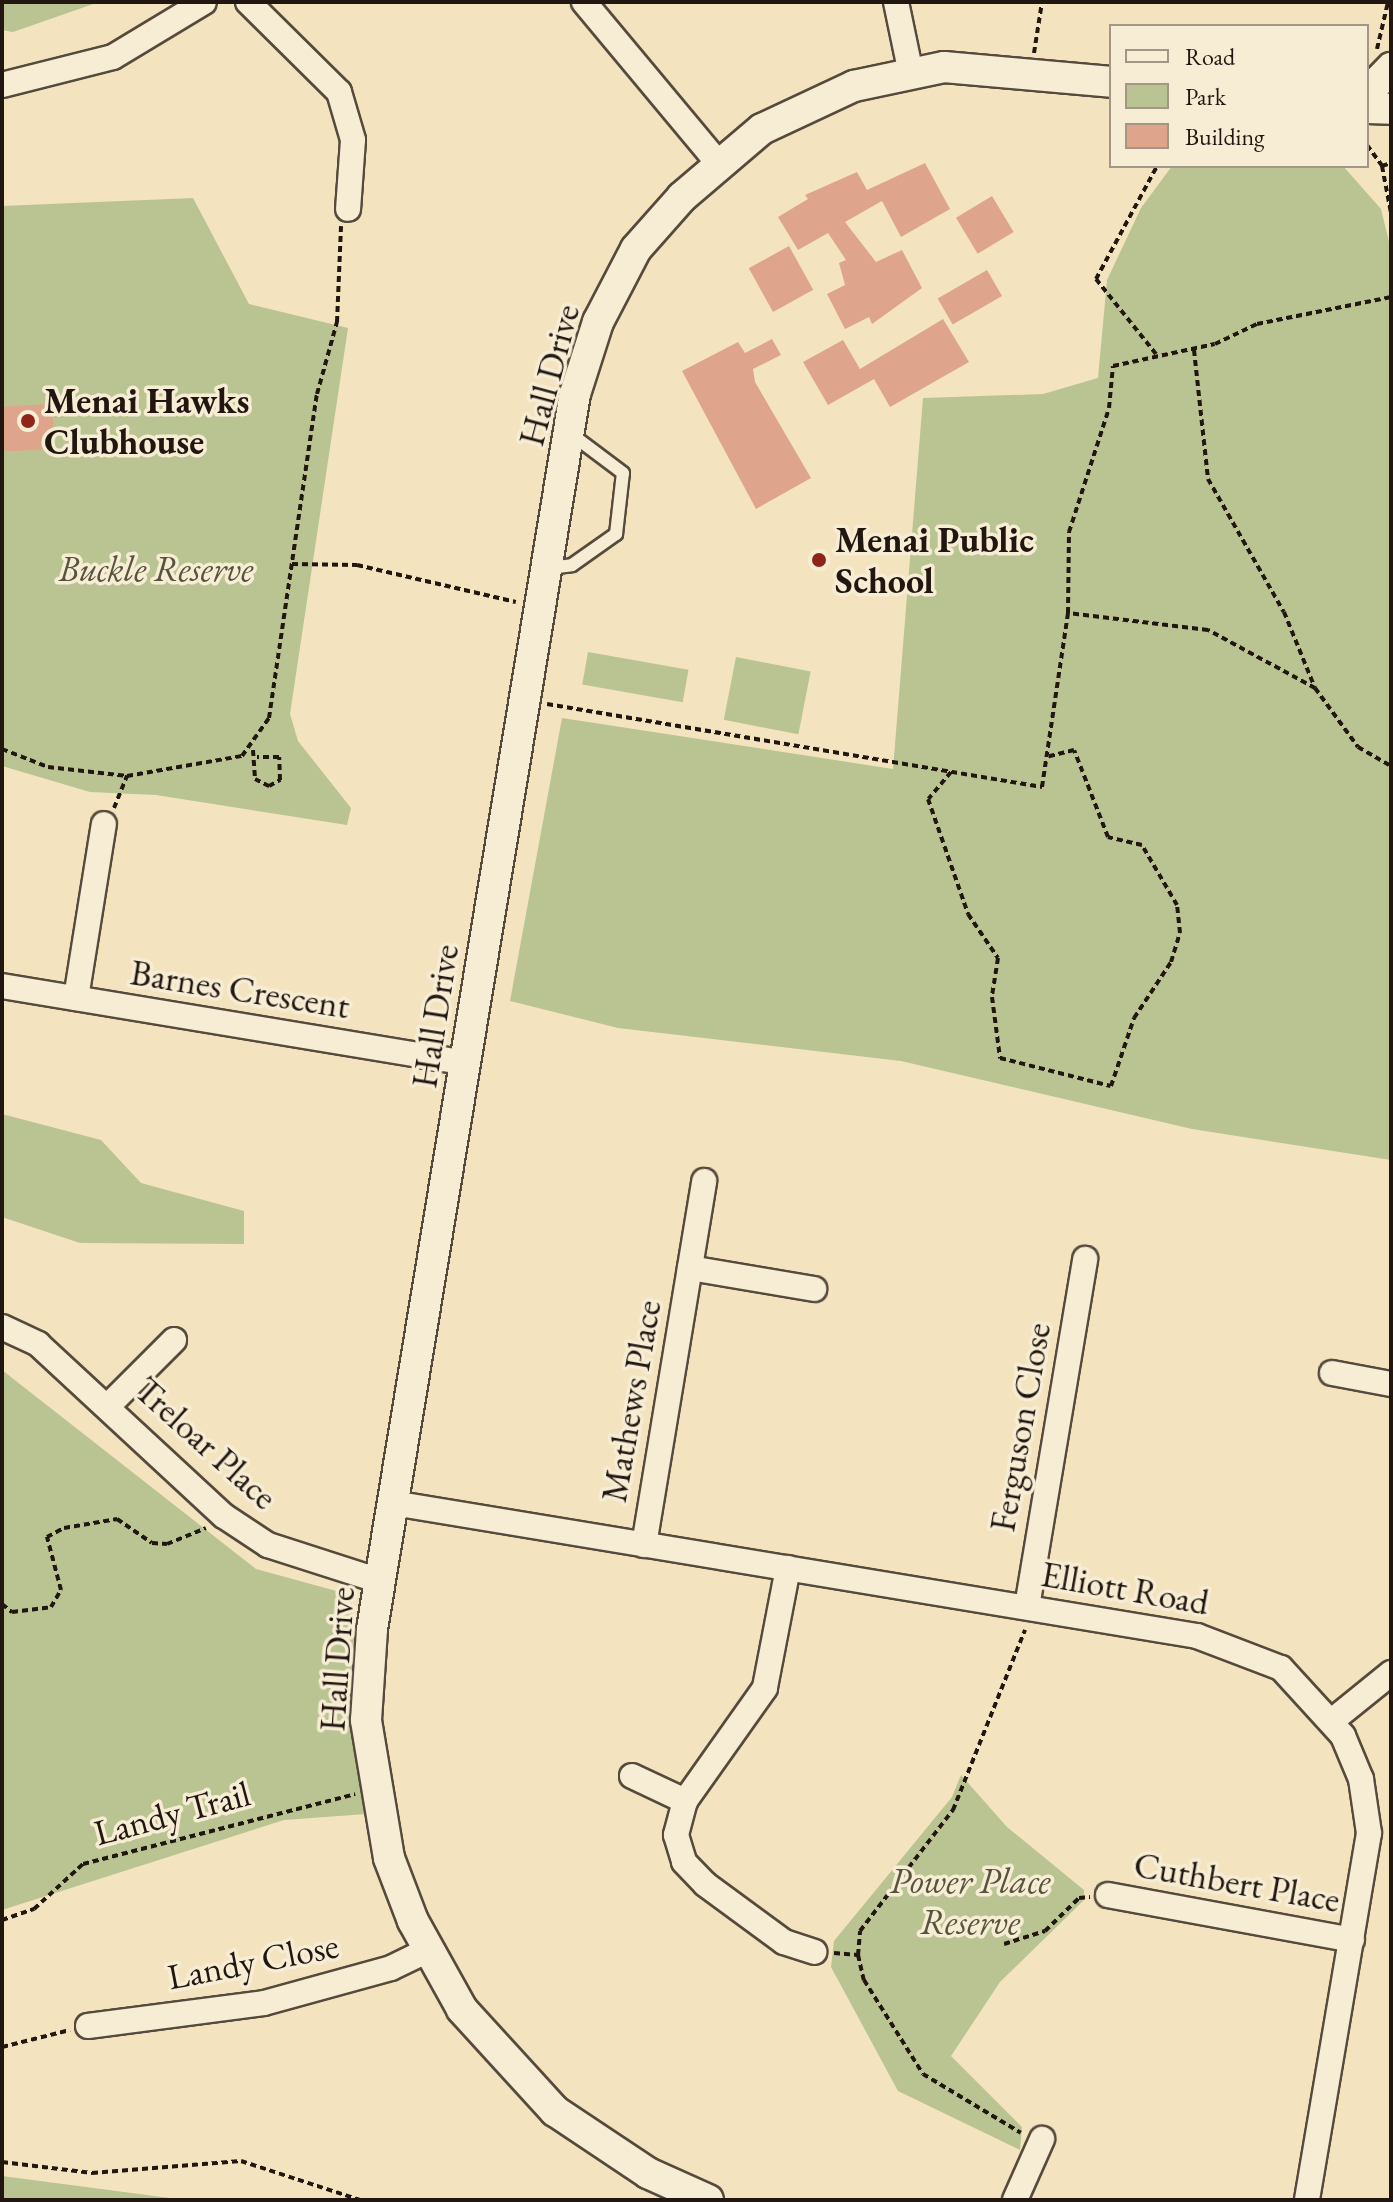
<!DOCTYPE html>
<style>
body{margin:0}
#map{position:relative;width:1393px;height:2202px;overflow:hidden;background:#f3e3bf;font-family:"EB Garamond",serif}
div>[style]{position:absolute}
.green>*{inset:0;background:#bac492;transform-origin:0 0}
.building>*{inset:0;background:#dea58c;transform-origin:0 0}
.path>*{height:4px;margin-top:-2px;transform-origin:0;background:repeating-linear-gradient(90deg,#221710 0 6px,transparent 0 10px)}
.roads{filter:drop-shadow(2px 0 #564a3c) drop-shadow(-2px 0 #564a3c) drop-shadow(0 2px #564a3c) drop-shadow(0 -2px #564a3c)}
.service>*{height:12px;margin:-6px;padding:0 6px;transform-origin:6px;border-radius:6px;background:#f7edd5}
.minor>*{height:24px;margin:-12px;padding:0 12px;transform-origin:12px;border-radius:12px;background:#f7edd5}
.tertiary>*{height:30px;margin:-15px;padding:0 15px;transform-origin:15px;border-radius:15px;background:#f7edd5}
.dots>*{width:22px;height:22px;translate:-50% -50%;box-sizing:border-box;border:4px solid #f7edd5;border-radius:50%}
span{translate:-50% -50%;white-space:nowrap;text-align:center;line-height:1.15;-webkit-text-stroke:7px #f7edd5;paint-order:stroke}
.street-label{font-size:36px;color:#221710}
.poi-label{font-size:36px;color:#221710;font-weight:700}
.left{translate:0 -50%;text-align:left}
.park-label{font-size:36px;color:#57543e;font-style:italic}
.frame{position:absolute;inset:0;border:4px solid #221710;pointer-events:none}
.legend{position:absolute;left:1109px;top:24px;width:260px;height:144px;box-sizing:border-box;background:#f7edd5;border:2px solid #a29786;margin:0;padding:10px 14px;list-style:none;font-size:24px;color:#221710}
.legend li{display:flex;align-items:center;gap:16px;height:40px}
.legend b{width:40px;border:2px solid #a29786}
</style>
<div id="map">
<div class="green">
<div style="clip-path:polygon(2px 2px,99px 2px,13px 32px,2px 30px)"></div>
<div style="clip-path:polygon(1172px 166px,1343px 166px,1381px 209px,1391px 250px,1391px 1160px,1192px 1129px,901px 1061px,618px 1028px,510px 1001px,562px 718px,893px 769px,923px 398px,1043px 394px,1098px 378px,1107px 280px,1141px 208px)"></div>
<div style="clip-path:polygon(193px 198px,249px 304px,348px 328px,290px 714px,298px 741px,351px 808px,347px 825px,156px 795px,90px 792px,2px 766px,2px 206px)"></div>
<div style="left:588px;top:652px;width:102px;height:33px;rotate:10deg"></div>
<div style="left:736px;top:657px;width:76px;height:64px;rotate:11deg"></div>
<div style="clip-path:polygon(2px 1114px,101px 1140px,141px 1183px,244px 1211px,244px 1244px,80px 1243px,2px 1217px)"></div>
<div style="clip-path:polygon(2px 1370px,256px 1569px,351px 1595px,366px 1814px,284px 1820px,2px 1910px)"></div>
<div style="clip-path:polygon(961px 1775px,1007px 1827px,1084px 1890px,1084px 1900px,1000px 1982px,951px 2056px,1022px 2127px,1020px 2150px,898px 2091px,831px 1967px,834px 1941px,952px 1797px)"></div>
<div style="clip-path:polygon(2px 2176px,185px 2200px,2px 2200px)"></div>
</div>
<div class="building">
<div style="clip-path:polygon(925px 163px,950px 209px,901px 237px,882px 201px,845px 222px,876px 262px,902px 250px,922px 288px,872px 324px,869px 317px,845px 329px,827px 294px,845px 285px,839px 263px,846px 260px,828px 233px,798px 250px,778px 217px,808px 199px,805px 195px,857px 172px,867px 190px)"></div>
<div style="left:992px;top:196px;width:42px;height:42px;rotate:59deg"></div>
<div style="left:789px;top:246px;width:50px;height:46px;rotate:61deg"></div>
<div style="left:987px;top:270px;width:30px;height:57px;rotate:60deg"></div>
<div style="clip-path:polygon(943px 319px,969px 362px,890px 407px,874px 379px,828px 405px,803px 362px,843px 340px,860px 369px)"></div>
<div style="clip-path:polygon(772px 339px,781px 355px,753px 369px,755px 382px,811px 478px,756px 509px,682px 371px,738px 342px,745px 353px)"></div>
<div style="left:52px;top:404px;width:45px;height:50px;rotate:87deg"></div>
</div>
<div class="path">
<div style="left:1377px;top:49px;width:48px;rotate:-76.8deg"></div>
<div style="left:1034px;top:53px;width:52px;rotate:-81.1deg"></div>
<div style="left:1367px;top:145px;width:26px;rotate:54deg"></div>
<div style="left:1382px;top:166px;width:48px;rotate:79.2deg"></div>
<div style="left:1382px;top:166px;width:9px;rotate:-18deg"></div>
<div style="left:1194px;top:350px;width:130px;rotate:83.8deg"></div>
<div style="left:1208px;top:479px;width:153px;rotate:60.3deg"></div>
<div style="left:1284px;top:612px;width:82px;rotate:67.8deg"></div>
<div style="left:1315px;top:688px;width:73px;rotate:53.9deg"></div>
<div style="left:1358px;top:747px;width:38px;rotate:30deg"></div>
<div style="left:1156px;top:354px;width:96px;rotate:-128.7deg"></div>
<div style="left:1096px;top:279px;width:128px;rotate:-61.6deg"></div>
<div style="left:292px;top:564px;width:65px;rotate:0.9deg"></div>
<div style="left:357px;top:565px;width:163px;rotate:13.1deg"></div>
<div style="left:1315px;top:688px;width:122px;rotate:-151.5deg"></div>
<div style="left:1208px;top:630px;width:141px;rotate:-173.1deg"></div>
<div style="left:1068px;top:613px;width:81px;rotate:-89.3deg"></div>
<div style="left:1069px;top:532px;width:130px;rotate:-72.1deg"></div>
<div style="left:1109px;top:408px;width:42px;rotate:-84.6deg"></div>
<div style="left:1113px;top:366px;width:104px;rotate:-12.2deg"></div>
<div style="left:1215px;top:344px;width:47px;rotate:-25.5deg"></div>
<div style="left:1257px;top:324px;width:137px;rotate:-11.4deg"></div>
<div style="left:547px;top:704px;width:502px;rotate:9.52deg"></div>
<div style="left:1042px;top:787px;width:176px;rotate:-81.5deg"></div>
<div style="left:2px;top:749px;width:49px;rotate:21.4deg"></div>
<div style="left:48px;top:767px;width:80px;rotate:6.5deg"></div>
<div style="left:253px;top:750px;width:29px;rotate:86deg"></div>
<div style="left:255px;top:779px;width:16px;rotate:27deg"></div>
<div style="left:269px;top:786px;width:13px;rotate:-29deg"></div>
<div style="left:280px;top:780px;width:23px;rotate:-92deg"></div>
<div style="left:279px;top:757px;width:22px;rotate:180deg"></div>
<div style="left:951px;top:772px;width:35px;rotate:130deg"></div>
<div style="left:928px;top:799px;width:122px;rotate:70.8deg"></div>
<div style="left:968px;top:914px;width:53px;rotate:55.7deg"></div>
<div style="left:998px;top:958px;width:39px;rotate:99deg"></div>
<div style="left:992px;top:997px;width:62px;rotate:82.5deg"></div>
<div style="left:1000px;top:1058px;width:114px;rotate:14.2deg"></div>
<div style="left:1111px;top:1086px;width:72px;rotate:-71.3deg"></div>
<div style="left:1134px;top:1018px;width:67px;rotate:-56.5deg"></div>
<div style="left:1171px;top:962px;width:30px;rotate:-73deg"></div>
<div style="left:1180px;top:933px;width:28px;rotate:-96deg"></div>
<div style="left:1177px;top:905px;width:69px;rotate:-120.3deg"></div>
<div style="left:1142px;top:845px;width:35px;rotate:-167deg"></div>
<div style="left:1108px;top:837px;width:93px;rotate:-111.3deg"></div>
<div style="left:1074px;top:750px;width:29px;rotate:166deg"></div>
<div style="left:114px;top:808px;width:35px;rotate:-68deg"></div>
<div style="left:127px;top:776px;width:117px;rotate:-9.9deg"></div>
<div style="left:242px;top:756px;width:47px;rotate:-54.6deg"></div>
<div style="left:269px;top:718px;width:328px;rotate:-81.6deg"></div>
<div style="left:317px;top:394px;width:75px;rotate:-74.5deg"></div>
<div style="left:337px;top:322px;width:96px;rotate:-87.6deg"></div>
<div style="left:2px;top:1604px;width:13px;rotate:39deg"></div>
<div style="left:12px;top:1612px;width:39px;rotate:-7deg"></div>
<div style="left:51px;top:1607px;width:20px;rotate:-60deg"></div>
<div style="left:61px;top:1590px;width:55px;rotate:-104.8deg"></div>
<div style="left:47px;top:1537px;width:19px;rotate:-28deg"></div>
<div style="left:64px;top:1528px;width:54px;rotate:-9.6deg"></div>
<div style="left:117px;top:1519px;width:42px;rotate:34.4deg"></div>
<div style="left:152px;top:1543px;width:15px;rotate:4deg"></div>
<div style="left:167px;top:1544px;width:42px;rotate:-22.3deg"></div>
<div style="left:2px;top:1920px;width:34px;rotate:-19deg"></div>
<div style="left:34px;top:1909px;width:67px;rotate:-42.6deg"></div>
<div style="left:83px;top:1864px;width:281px;rotate:-14.4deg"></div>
<div style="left:1004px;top:1944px;width:43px;rotate:-17.6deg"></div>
<div style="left:1045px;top:1931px;width:47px;rotate:-44.1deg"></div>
<div style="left:1079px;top:1898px;width:11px;rotate:-5deg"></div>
<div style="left:834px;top:1953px;width:24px;rotate:5deg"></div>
<div style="left:858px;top:1955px;width:26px;rotate:77deg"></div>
<div style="left:864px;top:1980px;width:111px;rotate:57.9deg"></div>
<div style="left:923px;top:2074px;width:114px;rotate:31deg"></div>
<div style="left:858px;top:1955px;width:24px;rotate:-85deg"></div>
<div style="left:860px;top:1931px;width:153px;rotate:-52.5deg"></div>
<div style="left:953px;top:1810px;width:194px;rotate:-68.2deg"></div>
<div style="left:2px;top:2047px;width:70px;rotate:-14deg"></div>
<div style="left:2px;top:2162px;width:91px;rotate:7deg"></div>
<div style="left:92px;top:2173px;width:149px;rotate:-4.6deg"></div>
<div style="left:241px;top:2161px;width:125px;rotate:18.1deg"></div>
</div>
<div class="roads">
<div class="service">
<div style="left:549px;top:568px;width:23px;rotate:-7deg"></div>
<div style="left:572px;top:565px;width:54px;rotate:-35.2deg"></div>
<div style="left:616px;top:534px;width:61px;rotate:-83.5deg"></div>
<div style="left:623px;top:473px;width:65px;rotate:-143.1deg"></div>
</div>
<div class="minor">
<div style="left:248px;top:2px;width:128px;rotate:44.7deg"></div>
<div style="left:339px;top:92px;width:50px;rotate:73.7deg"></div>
<div style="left:353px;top:140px;width:69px;rotate:94.1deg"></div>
<div style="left:584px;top:2px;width:209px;rotate:50.2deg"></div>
<div style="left:896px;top:2px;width:74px;rotate:78.2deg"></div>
<div style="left:2px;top:85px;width:114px;rotate:-14.2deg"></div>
<div style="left:113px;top:57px;width:106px;rotate:-31.1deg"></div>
<div style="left:2px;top:986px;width:470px;rotate:9.4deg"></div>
<div style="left:76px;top:998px;width:176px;rotate:-80.9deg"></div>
<div style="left:690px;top:1268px;width:126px;rotate:9.6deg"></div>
<div style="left:2px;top:1327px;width:40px;rotate:25deg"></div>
<div style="left:38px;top:1344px;width:253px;rotate:42.8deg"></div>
<div style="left:224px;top:1516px;width:53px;rotate:33.4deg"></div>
<div style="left:268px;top:1545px;width:118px;rotate:17.8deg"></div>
<div style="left:1332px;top:1373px;width:60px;rotate:10.6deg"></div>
<div style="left:109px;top:1405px;width:92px;rotate:-45deg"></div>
<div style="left:393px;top:1503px;width:815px;rotate:9.39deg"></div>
<div style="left:1197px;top:1636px;width:90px;rotate:20.9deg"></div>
<div style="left:1281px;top:1668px;width:92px;rotate:47.6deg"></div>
<div style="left:1343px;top:1736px;width:47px;rotate:67.3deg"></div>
<div style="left:1361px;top:1779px;width:55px;rotate:81.6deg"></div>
<div style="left:1369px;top:1833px;width:372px;rotate:99.6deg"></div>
<div style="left:644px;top:1545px;width:369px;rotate:-80.6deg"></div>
<div style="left:788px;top:1568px;width:122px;rotate:100.9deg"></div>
<div style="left:765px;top:1688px;width:138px;rotate:125.3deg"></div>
<div style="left:685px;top:1801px;width:35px;rotate:105deg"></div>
<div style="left:676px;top:1835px;width:28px;rotate:73deg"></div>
<div style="left:684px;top:1862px;width:30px;rotate:46deg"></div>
<div style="left:705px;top:1884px;width:98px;rotate:36.3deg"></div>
<div style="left:784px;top:1942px;width:32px;rotate:18deg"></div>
<div style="left:1027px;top:1607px;width:353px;rotate:-80.5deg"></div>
<div style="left:1333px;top:1720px;width:75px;rotate:-39deg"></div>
<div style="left:632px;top:1776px;width:59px;rotate:25.3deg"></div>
<div style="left:1108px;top:1895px;width:248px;rotate:10.4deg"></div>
<div style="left:88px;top:2026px;width:177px;rotate:-7.4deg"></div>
<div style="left:264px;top:2003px;width:132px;rotate:-15.4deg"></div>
<div style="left:391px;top:1968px;width:41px;rotate:-25.9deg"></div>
<div style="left:1015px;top:2200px;width:67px;rotate:-66.1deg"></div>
</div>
<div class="tertiary">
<div style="left:1367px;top:93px;width:35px;rotate:-46deg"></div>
<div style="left:1367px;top:108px;width:24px;rotate:2deg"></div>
<div style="left:708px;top:2200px;width:66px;rotate:-155.8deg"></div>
<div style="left:648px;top:2173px;width:112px;rotate:-146.3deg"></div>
<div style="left:555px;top:2111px;width:138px;rotate:-132.4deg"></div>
<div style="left:462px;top:2009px;width:101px;rotate:-119.1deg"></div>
<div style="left:413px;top:1921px;width:67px;rotate:-110.9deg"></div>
<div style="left:389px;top:1858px;width:140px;rotate:-99.5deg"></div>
<div style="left:366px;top:1720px;width:91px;rotate:-86.2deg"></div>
<div style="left:372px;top:1629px;width:1252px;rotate:-80.67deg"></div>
<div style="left:575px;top:394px;width:76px;rotate:-72.3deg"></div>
<div style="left:598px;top:322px;width:82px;rotate:-62.5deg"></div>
<div style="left:636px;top:249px;width:69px;rotate:-48.5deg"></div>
<div style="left:682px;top:197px;width:105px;rotate:-40.4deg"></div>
<div style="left:762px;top:129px;width:102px;rotate:-25.1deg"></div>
<div style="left:854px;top:86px;width:92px;rotate:-11.9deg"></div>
<div style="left:944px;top:67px;width:168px;rotate:5.1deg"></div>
</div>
</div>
<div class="dots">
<div style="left:28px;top:421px;background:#8f2418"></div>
<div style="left:819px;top:560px;background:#8f2418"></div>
</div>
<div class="street-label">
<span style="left:549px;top:375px;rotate:-75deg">Hall Drive</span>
<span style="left:240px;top:989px;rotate:9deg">Barnes Crescent</span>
<span style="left:435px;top:1016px;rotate:-81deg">Hall Drive</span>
<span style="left:631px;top:1401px;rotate:-80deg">Mathews Place</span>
<span style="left:1020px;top:1427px;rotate:-80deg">Ferguson Close</span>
<span style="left:206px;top:1443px;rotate:42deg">Treloar Place</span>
<span style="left:1125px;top:1588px;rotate:10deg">Elliott Road</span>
<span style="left:337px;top:1659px;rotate:-86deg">Hall Drive</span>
<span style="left:172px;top:1813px;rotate:-15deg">Landy Trail</span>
<span style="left:1237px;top:1882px;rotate:10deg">Cuthbert Place</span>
<span style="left:253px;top:1961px;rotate:-11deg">Landy Close</span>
</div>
<div class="poi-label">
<span class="left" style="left:44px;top:421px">Menai Hawks<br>Clubhouse</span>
<span class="left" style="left:835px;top:560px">Menai Public<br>School</span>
</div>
<div class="park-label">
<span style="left:156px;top:569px">Buckle Reserve</span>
<span style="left:970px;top:1901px">Power Place<br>Reserve</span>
</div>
<div class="frame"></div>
<ul class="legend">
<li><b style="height:10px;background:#f7edd5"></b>Road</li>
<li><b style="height:22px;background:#bac492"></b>Park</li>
<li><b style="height:22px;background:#dea58c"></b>Building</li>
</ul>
</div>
